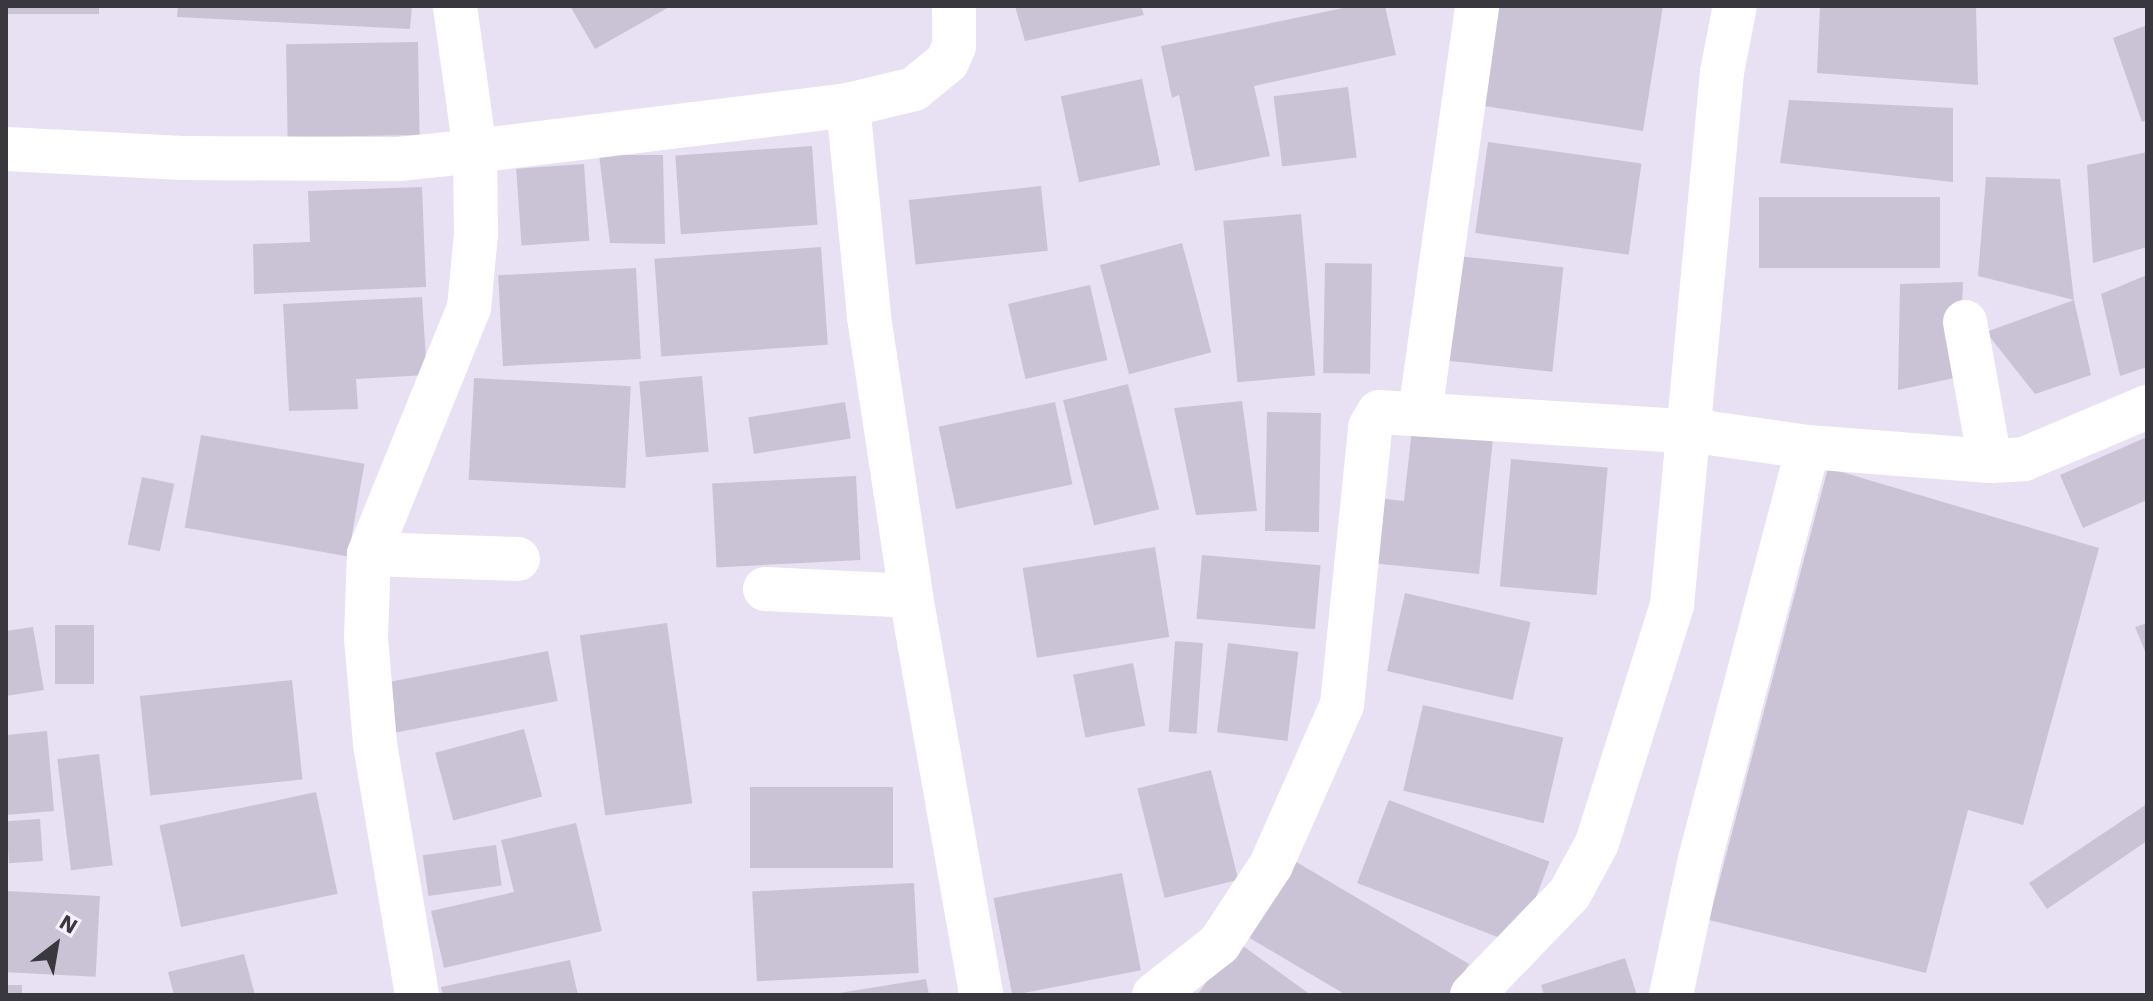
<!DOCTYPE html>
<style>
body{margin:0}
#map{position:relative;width:2153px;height:1001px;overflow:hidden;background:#e8e1f4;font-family:"Work Sans",sans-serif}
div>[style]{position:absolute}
.building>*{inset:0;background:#cac3d5;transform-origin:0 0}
.minor>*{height:44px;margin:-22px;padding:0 22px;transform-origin:22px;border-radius:22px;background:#fff}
span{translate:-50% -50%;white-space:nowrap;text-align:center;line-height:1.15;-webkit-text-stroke:8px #f5effe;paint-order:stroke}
.frame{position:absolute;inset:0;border:8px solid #3a383f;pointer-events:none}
.north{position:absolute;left:16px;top:905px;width:80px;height:80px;-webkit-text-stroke:6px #f5effe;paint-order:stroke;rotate:31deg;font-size:22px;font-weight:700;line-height:32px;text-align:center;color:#3a383f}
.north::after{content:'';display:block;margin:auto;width:28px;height:36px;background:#3a383f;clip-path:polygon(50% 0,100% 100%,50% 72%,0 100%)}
</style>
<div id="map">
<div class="building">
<div style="left:6px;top:6px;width:93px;height:8px"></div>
<div style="clip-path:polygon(178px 6px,412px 6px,410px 29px,177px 17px)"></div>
<div style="clip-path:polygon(570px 6px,671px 6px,595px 49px)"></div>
<div style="clip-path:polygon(1015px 6px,1141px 6px,1144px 15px,1025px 41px)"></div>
<div style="clip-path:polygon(1353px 6px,1385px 6px,1396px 55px,1254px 86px,1270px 156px,1195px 171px,1179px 95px,1172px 98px,1161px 46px)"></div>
<div style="clip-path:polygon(1494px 6px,1663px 6px,1643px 131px,1478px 105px)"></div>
<div style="clip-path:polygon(1820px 6px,1976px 6px,1978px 85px,1817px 73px)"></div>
<div style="clip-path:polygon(2147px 25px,2147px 120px,2142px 122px,2113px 38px)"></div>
<div style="left:418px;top:42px;width:93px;height:132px;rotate:89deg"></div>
<div style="left:1142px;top:79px;width:88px;height:83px;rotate:78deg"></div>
<div style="left:1348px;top:87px;width:71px;height:75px;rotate:83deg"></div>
<div style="clip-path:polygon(1789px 100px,1953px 108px,1953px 182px,1780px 163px)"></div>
<div style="left:1488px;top:142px;width:155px;height:92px;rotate:8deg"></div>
<div style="left:812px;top:146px;width:79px;height:137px;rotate:86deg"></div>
<div style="clip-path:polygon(2147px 152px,2147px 247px,2093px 263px,2087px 165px)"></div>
<div style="clip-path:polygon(599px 155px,663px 155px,665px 244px,610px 243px)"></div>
<div style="left:584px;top:164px;width:77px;height:68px;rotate:86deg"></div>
<div style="clip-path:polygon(1986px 177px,2060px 179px,2074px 300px,1978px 276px)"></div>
<div style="left:1041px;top:186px;width:65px;height:133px;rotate:84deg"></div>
<div style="clip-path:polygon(422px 187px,426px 287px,254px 294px,253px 244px,310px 242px,308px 191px)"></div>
<div style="left:1759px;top:197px;width:181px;height:71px"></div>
<div style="left:1301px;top:214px;width:162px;height:78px;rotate:85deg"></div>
<div style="left:1182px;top:243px;width:113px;height:85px;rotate:75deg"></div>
<div style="left:821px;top:247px;width:98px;height:167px;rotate:86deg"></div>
<div style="left:1447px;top:255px;width:117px;height:105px;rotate:6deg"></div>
<div style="left:1325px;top:263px;width:47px;height:110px;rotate:1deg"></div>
<div style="left:636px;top:268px;width:91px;height:138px;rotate:87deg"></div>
<div style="clip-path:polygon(2147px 275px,2147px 367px,2120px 376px,2101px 294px)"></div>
<div style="clip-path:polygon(1963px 282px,1959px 377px,1898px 390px,1900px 284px)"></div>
<div style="left:1090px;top:285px;width:77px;height:84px;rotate:77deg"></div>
<div style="clip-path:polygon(422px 297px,427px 375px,356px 379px,358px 409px,289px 411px,283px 304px)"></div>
<div style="clip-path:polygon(2074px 300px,2091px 375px,2035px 394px,1986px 332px)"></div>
<div style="left:702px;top:376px;width:76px;height:63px;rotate:85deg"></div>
<div style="left:474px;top:378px;width:157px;height:102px;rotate:3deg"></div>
<div style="left:1128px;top:384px;width:129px;height:67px;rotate:76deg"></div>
<div style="clip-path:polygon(1242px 401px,1257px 511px,1196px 515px,1174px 408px)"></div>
<div style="left:845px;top:402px;width:37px;height:98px;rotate:81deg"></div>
<div style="left:1055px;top:402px;width:84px;height:119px;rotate:78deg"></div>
<div style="left:1267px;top:412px;width:54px;height:119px;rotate:1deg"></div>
<div style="clip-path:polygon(1412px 429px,1493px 438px,1479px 574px,1361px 562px,1368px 497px,1404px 501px)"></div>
<div style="left:201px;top:435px;width:166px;height:94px;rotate:10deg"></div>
<div style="clip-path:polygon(2147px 437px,2147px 500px,2083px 528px,2060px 475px)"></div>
<div style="left:1511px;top:459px;width:97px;height:128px;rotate:5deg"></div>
<div style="clip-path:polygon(1828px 468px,2099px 548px,2023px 825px,1968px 810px,1926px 973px,1709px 920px)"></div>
<div style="left:856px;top:476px;width:84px;height:144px;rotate:87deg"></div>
<div style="left:142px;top:477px;width:33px;height:69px;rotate:12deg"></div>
<div style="left:1155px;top:547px;width:91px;height:134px;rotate:81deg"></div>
<div style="left:1202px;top:555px;width:119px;height:64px;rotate:5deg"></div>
<div style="left:1405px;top:593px;width:129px;height:80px;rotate:13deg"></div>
<div style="left:667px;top:623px;width:182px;height:88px;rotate:82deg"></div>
<div style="clip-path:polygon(2147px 623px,2147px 656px,2135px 627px)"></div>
<div style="left:55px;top:625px;width:39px;height:59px"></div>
<div style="clip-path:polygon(33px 627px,44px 690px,6px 696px,6px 631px)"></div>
<div style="left:1175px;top:641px;width:28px;height:91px;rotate:4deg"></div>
<div style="left:1228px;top:643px;width:71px;height:90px;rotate:7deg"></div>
<div style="left:548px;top:651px;width:51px;height:170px;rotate:79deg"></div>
<div style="left:1133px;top:663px;width:64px;height:61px;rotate:79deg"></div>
<div style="left:292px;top:680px;width:100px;height:153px;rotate:84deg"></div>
<div style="left:1423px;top:705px;width:144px;height:88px;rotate:13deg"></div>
<div style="left:524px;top:729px;width:70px;height:92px;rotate:75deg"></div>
<div style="clip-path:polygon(47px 731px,54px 811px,6px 815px,6px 735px)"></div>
<div style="left:99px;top:754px;width:112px;height:42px;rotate:83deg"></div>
<div style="left:1211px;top:770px;width:113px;height:76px;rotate:76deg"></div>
<div style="left:750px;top:787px;width:143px;height:81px"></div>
<div style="left:316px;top:792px;width:104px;height:160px;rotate:78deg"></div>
<div style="left:1389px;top:800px;width:172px;height:89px;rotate:21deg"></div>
<div style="clip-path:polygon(2147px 804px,2147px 841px,2047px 909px,2029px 883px)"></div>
<div style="left:40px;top:819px;width:42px;height:34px;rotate:86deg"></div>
<div style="clip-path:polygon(576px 823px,602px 931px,444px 968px,431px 911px,514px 892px,501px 840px)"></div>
<div style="left:496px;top:845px;width:41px;height:74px;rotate:82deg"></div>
<div style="clip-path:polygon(1293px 860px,1469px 964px,1451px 995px,1346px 995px,1248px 937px)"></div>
<div style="left:1122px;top:873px;width:99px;height:131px;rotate:79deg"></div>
<div style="left:914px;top:883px;width:90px;height:162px;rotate:87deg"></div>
<div style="left:6px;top:891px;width:94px;height:81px;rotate:3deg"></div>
<div style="clip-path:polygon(1236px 941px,1311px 995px,1197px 995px)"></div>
<div style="clip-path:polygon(244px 954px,255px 995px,174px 995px,168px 972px)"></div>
<div style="clip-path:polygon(1625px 958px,1637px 995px,1544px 995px,1541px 985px)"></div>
<div style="clip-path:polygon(570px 960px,578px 995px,443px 995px,441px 987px)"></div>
<div style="clip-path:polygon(926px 979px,929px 995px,839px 995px,839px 993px)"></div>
<div style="left:6px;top:985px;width:16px;height:10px"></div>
</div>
<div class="minor">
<div style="left:848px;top:105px;width:213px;rotate:84.3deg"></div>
<div style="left:869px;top:317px;width:282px;rotate:81.4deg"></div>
<div style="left:911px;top:596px;width:405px;rotate:80deg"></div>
<div style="left:6px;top:149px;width:177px;rotate:2.9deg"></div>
<div style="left:183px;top:158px;width:216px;rotate:0.3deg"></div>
<div style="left:399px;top:159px;width:76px;rotate:-6deg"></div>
<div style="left:475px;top:151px;width:146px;rotate:-97.9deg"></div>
<div style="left:1965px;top:322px;width:141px;rotate:79.8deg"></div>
<div style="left:1420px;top:413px;width:411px;rotate:-82deg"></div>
<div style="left:369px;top:554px;width:149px;rotate:1.9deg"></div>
<div style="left:765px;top:589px;width:146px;rotate:2.7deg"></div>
<div style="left:417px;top:995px;width:255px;rotate:-99.5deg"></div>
<div style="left:375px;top:743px;width:105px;rotate:-94.9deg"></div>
<div style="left:366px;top:638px;width:84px;rotate:-88deg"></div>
<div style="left:369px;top:554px;width:266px;rotate:-67.9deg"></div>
<div style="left:469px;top:308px;width:74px;rotate:-84.6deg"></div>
<div style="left:476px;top:234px;width:83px;rotate:-90.7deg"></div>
<div style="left:475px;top:151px;width:376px;rotate:-7deg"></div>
<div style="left:848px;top:105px;width:68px;rotate:-13.6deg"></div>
<div style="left:914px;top:89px;width:43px;rotate:-39.3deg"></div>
<div style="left:947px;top:62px;width:17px;rotate:-66deg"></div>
<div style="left:954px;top:46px;width:40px;rotate:-90deg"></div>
<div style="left:1154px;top:995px;width:83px;rotate:-38.1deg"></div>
<div style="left:1219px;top:944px;width:95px;rotate:-56.6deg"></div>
<div style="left:1271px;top:865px;width:175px;rotate:-66.1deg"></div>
<div style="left:1342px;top:705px;width:279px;rotate:-84.2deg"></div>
<div style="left:1370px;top:427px;width:17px;rotate:-59deg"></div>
<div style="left:1379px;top:412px;width:331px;rotate:3.6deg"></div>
<div style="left:1709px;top:433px;width:100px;rotate:8deg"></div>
<div style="left:1808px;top:447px;width:183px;rotate:4.4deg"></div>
<div style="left:1990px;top:461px;width:34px;rotate:-3deg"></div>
<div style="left:2024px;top:459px;width:134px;rotate:-22.9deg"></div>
<div style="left:1472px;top:995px;width:141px;rotate:-46.1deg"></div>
<div style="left:1570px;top:893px;width:57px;rotate:-61.6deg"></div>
<div style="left:1597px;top:843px;width:250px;rotate:-72.5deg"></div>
<div style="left:1672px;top:605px;width:535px;rotate:-84.64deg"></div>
<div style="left:1722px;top:72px;width:67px;rotate:-78.9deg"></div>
<div style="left:1671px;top:995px;width:139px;rotate:-78deg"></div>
<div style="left:1700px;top:859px;width:426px;rotate:-75.3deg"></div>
</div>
<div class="frame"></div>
<div class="north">N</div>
</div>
